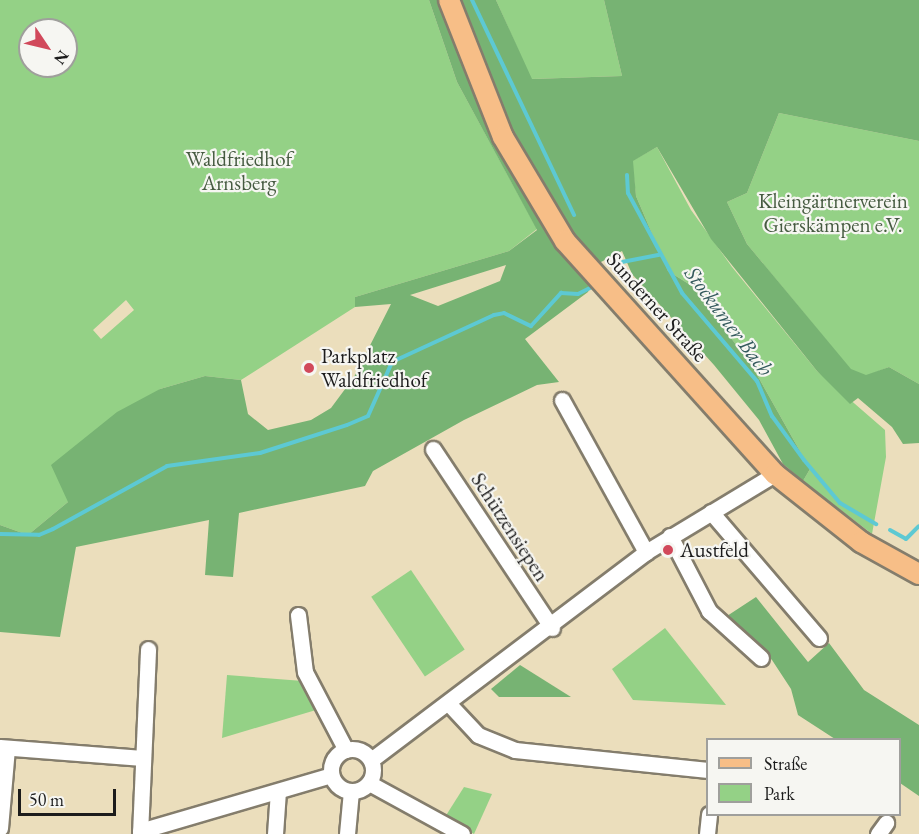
<!DOCTYPE html>
<meta charset="utf-8">
<style>
body{margin:0}
#map{position:relative;width:919px;height:834px;overflow:hidden;background:#ebdebc;font-family:"EB Garamond",serif}
div>[style]{position:absolute}
.green>*{inset:0;background:#94d186;transform-origin:0 0}
.forest>*{inset:0;background:#77b373}
.stream>*{height:4px;margin:-2px;padding:0 2px;transform-origin:2px;border-radius:2px;background:#5dc9d3}
.roads{filter:drop-shadow(2px 0 #847d6c) drop-shadow(-2px 0 #847d6c) drop-shadow(0 2px #847d6c) drop-shadow(0 -2px #847d6c)}
.minor>*{height:15px;margin:-7.5px;padding:0 7.5px;transform-origin:7.5px;border-radius:7.5px;background:#fff}
.minor>.ring{margin:-7.5px;padding:0;box-sizing:content-box;background:none;border:15px solid #fff;border-radius:50%}
.major>*{height:20px;margin:-10px;padding:0 10px;transform-origin:10px;border-radius:10px;background:#f7be87}
.dots>*{width:16px;height:16px;translate:-50% -50%;box-sizing:border-box;border:3px solid #f6f6f2;border-radius:50%}
span{translate:-50% -50%;white-space:nowrap;text-align:center;line-height:1.15;-webkit-text-stroke:4.5px #f6f6f2;paint-order:stroke}
.park-label{font-size:21px;color:#465b41}
.street-label{font-size:21px;color:#1c1c1c}
.poi-label{font-size:21px;color:#1c1c1c}
.left{translate:0 -50%;text-align:left}
.water-label{font-size:22px;color:#33595c;font-style:italic}
.legend{position:absolute;left:706px;top:738px;width:195px;height:78px;box-sizing:border-box;background:#f6f6f2;border:2px solid #9f9f9c;margin:0;padding:8px 10px;list-style:none;font-size:18px;color:#1c1c1c}
.legend li{display:flex;align-items:center;gap:12px;height:30px}
.legend b{width:30px;border:2px solid #9f9f9c}
.north{position:absolute;left:18px;top:18px;width:60px;height:60px;box-sizing:border-box;background:#f6f6f2;border:2px solid #9f9f9c;border-radius:50%;rotate:125deg;font-size:16px;font-weight:700;line-height:24px;text-align:center;color:#1c1c1c}
.north::after{content:'';display:block;margin:auto;width:21px;height:27px;background:#d1495b;clip-path:polygon(50% 0,100% 100%,50% 72%,0 100%)}
.scale{position:absolute;left:18px;top:789px;width:98px;height:27px;box-sizing:border-box;border:3px solid #1c1c1c;border-top:0;padding-left:8px;font-size:18px;line-height:21px;white-space:nowrap;color:#1c1c1c;-webkit-text-stroke:4px #f6f6f2;paint-order:stroke}
</style>
<div id="map">
<div class="green">
<div style="clip-path:polygon(evenodd,0 0,429px 0,457px 82px,537px 229px,509px 251px,355px 297px,355px 307px,241px 380px,205px 376px,160px 389px,68px 502px,28px 535px,0 525px,0 0,30px 30px,66px 30px,66px 66px,30px 66px,30px 30px,0 0,126px 300px,134px 310px,101px 339px,93px 330px,126px 300px)"></div>
<div style="clip-path:polygon(496px 0,604px 0,622px 76px,531px 79px)"></div>
<div style="clip-path:polygon(779px 113px,919px 141px,919px 384px,889px 367px,866px 376px,851px 370px,747px 244px,727px 202px,747px 193px)"></div>
<div style="clip-path:polygon(657px 147px,691px 210px,732px 267px,817px 371px,885px 430px,886px 457px,872px 534px,803px 481px,810px 469px,752px 366px,692px 286px,668px 271px,636px 196px,632px 161px)"></div>
<div style="left:411px;top:570px;width:96px;height:48px;rotate:56deg"></div>
<div style="clip-path:polygon(665px 628px,726px 705px,633px 700px,612px 669px)"></div>
<div style="clip-path:polygon(227px 675px,303px 681px,316px 710px,222px 738px)"></div>
<div style="clip-path:polygon(464px 787px,492px 794px,474px 834px,445px 817px)"></div>
</div>
<div class="forest">
<div style="clip-path:polygon(evenodd,429px 0,496px 0,532px 79px,622px 76px,604px 0,919px 0,919px 141px,779px 113px,747px 193px,727px 202px,747px 244px,851px 369px,866px 375px,889px 367px,919px 384px,919px 443px,903px 444px,892px 427px,858px 398px,850px 404px,817px 371px,711px 239px,657px 147px,633px 161px,636px 196px,668px 271px,692px 286px,752px 366px,810px 469px,803px 481px,783px 464px,759px 420px,714px 365px,632px 274px,622px 251px,601px 262px,588px 292px,525px 339px,559px 382px,537px 385px,464px 420px,373px 471px,365px 486px,239px 513px,233px 577px,205px 575px,209px 520px,76px 547px,60px 637px,0 632px,0 525px,28px 535px,68px 502px,51px 465px,117px 412px,160px 389px,205px 376px,241px 380px,248px 414px,268px 430px,311px 420px,331px 408px,354px 377px,391px 304px,355px 307px,355px 297px,509px 251px,537px 230px,457px 82px,429px 0,506px 265px,500px 281px,438px 306px,410px 295px,506px 265px)"></div>
<div style="clip-path:polygon(756px 597px,808px 662px,829px 643px,864px 690px,919px 725px,919px 796px,900px 783px,900px 740px,835px 739px,798px 715px,791px 689px,772px 660px,727px 616px)"></div>
<div style="clip-path:polygon(520px 665px,571px 697px,499px 697px,491px 689px)"></div>
</div>
<div class="stream">
<div style="left:472px;top:0;width:238px;rotate:64.6deg"></div>
<div style="left:627px;top:175px;width:18px;rotate:87deg"></div>
<div style="left:628px;top:193px;width:114px;rotate:61.6deg"></div>
<div style="left:682px;top:293px;width:116px;rotate:49.6deg"></div>
<div style="left:757px;top:381px;width:38px;rotate:67deg"></div>
<div style="left:772px;top:416px;width:54px;rotate:54deg"></div>
<div style="left:804px;top:460px;width:56px;rotate:50.1deg"></div>
<div style="left:840px;top:503px;width:42px;rotate:30.3deg"></div>
<div style="left:622px;top:262px;width:38px;rotate:-11deg"></div>
<div style="left:394px;top:361px;width:110px;rotate:-24.7deg"></div>
<div style="left:494px;top:315px;width:10px;rotate:-11deg"></div>
<div style="left:504px;top:313px;width:30px;rotate:26deg"></div>
<div style="left:531px;top:326px;width:45px;rotate:-47.7deg"></div>
<div style="left:561px;top:293px;width:17px;rotate:3deg"></div>
<div style="left:578px;top:294px;width:20px;rotate:-27deg"></div>
<div style="left:890px;top:530px;width:18px;rotate:29deg"></div>
<div style="left:906px;top:539px;width:18px;rotate:-45deg"></div>
<div style="left:0;top:534px;width:39px;rotate:1deg"></div>
<div style="left:39px;top:535px;width:15px;rotate:-23deg"></div>
<div style="left:53px;top:529px;width:130px;rotate:-28.9deg"></div>
<div style="left:167px;top:466px;width:94px;rotate:-8deg"></div>
<div style="left:260px;top:453px;width:91px;rotate:-17.8deg"></div>
<div style="left:347px;top:425px;width:23px;rotate:-23deg"></div>
<div style="left:368px;top:416px;width:59px;rotate:-66deg"></div>
</div>
<div class="roads">
<div class="minor">
<div style="left:562px;top:400px;width:174px;rotate:61.1deg"></div>
<div style="left:433px;top:449px;width:215px;rotate:56.4deg"></div>
<div style="left:711px;top:512px;width:166px;rotate:49.4deg"></div>
<div style="left:670px;top:536px;width:85px;rotate:62.5deg"></div>
<div style="left:709px;top:611px;width:70px;rotate:42.1deg"></div>
<div style="left:298px;top:615px;width:57px;rotate:83deg"></div>
<div style="left:305px;top:672px;width:88px;rotate:62.3deg"></div>
<div style="left:449px;top:704px;width:42px;rotate:46.9deg"></div>
<div style="left:478px;top:735px;width:40px;rotate:22deg"></div>
<div style="left:515px;top:750px;width:194px;rotate:5.9deg"></div>
<div style="left:0;top:747px;width:143px;rotate:4.4deg"></div>
<div class="ring" style="left:331px;top:749px;width:27px;height:27px"></div>
<div style="left:371px;top:760px;width:345px;rotate:-37.1deg"></div>
<div style="left:646px;top:552px;width:151px;rotate:-31.2deg"></div>
<div style="left:369px;top:783px;width:106px;rotate:28.7deg"></div>
<div style="left:0;top:828px;width:80px;rotate:-85deg"></div>
<div style="left:140px;top:831px;width:199px;rotate:-16.3deg"></div>
<div style="left:140px;top:834px;width:185px;rotate:-87.5deg"></div>
<div style="left:275px;top:834px;width:39px;rotate:-86deg"></div>
<div style="left:347px;top:834px;width:43px;rotate:-84.7deg"></div>
<div style="left:707px;top:834px;width:20px;rotate:-84deg"></div>
<div style="left:878px;top:834px;width:14px;rotate:-54deg"></div>
</div>
<div class="major">
<div style="left:449px;top:0;width:147px;rotate:68.5deg"></div>
<div style="left:503px;top:137px;width:121px;rotate:59.2deg"></div>
<div style="left:565px;top:241px;width:314px;rotate:48deg"></div>
<div style="left:775px;top:474px;width:110px;rotate:38.3deg"></div>
<div style="left:861px;top:542px;width:66px;rotate:28.9deg"></div>
</div>
</div>
<div class="dots">
<div style="left:309px;top:368px;background:#d1495b"></div>
<div style="left:668px;top:550px;background:#d1495b"></div>
</div>
<div class="park-label">
<span style="left:239px;top:171px">Waldfriedhof<br>Arnsberg</span>
<span style="left:833px;top:213px">Kleingärtnerverein<br>Gierskämpen e.V.</span>
</div>
<div class="street-label">
<span style="left:657px;top:307px;rotate:48deg">Sunderner Straße</span>
<span style="left:510px;top:527px;rotate:57deg">Schützensiepen</span>
</div>
<div class="poi-label">
<span class="left" style="left:321px;top:368px">Parkplatz<br>Waldfriedhof</span>
<span class="left" style="left:680px;top:550px">Austfeld</span>
</div>
<div class="water-label">
<span style="left:729px;top:321px;rotate:53deg">Stockumer Bach</span>
</div>
<ul class="legend">
<li><b style="height:8px;background:#f7be87"></b>Straße</li>
<li><b style="height:16px;background:#94d186"></b>Park</li>
</ul>
<div class="north">N</div>
<div class="scale">50 m</div>
</div>
